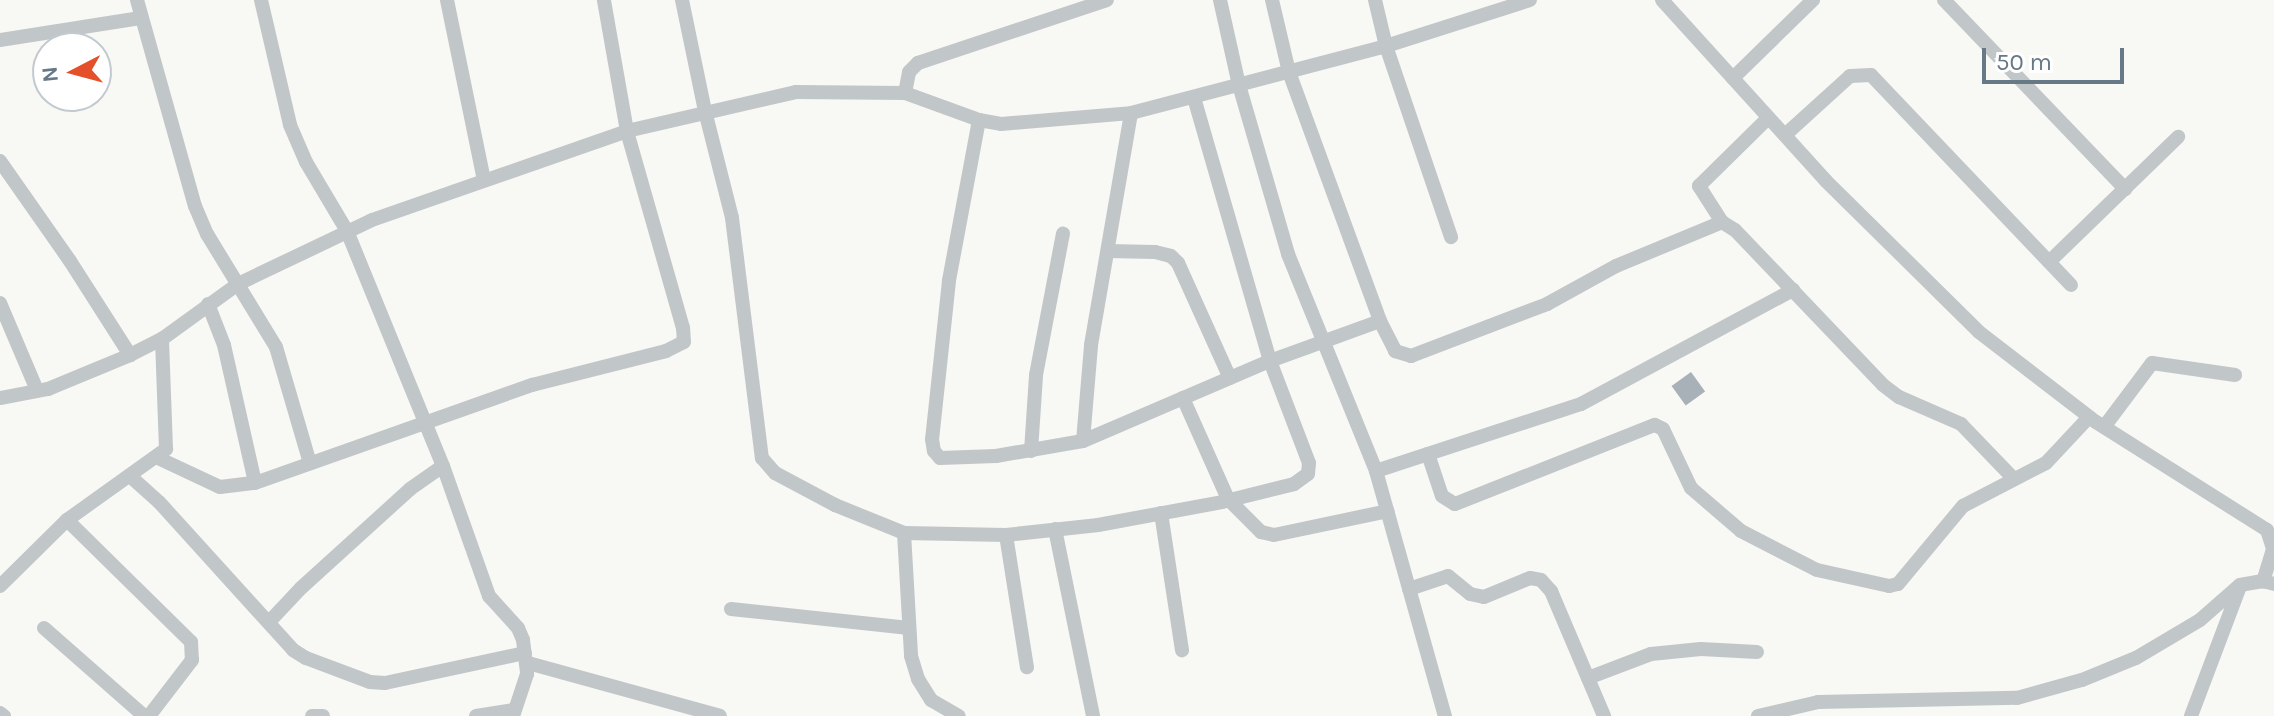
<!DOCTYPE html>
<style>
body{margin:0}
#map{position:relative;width:2274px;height:716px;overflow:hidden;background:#f8f8f5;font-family:Karla,sans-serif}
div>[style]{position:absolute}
.building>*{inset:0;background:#a8b1b7;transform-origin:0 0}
.minor>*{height:14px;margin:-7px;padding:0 7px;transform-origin:7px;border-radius:7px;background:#c1c6c9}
span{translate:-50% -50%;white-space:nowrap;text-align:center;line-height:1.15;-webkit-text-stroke:8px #fff;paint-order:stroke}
.north{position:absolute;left:32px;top:32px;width:80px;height:80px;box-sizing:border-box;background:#fff;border:2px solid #c2c9cf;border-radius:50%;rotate:264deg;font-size:22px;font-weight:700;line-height:32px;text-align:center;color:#677986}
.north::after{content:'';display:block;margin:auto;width:28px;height:36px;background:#e3502a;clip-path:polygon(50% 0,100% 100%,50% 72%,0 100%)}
.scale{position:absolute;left:1982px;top:48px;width:142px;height:36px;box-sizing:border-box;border:4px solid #677986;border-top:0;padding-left:10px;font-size:24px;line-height:28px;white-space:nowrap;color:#677986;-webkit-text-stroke:6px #fff;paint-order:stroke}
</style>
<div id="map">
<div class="building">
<div style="left:1691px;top:372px;width:24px;height:24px;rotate:54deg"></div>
</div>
<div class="minor">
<div style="left:137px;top:0;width:214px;rotate:74.3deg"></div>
<div style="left:195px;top:206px;width:30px;rotate:67deg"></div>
<div style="left:207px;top:234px;width:132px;rotate:58.6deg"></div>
<div style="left:276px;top:347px;width:121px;rotate:73.7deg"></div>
<div style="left:261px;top:0;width:128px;rotate:76.9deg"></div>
<div style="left:290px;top:125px;width:40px;rotate:66.6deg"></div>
<div style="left:306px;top:162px;width:80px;rotate:59.3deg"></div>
<div style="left:347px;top:231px;width:254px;rotate:67.8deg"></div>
<div style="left:443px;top:466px;width:138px;rotate:70.5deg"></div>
<div style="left:489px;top:596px;width:43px;rotate:47.8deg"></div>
<div style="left:518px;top:628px;width:13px;rotate:67deg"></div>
<div style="left:523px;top:640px;width:34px;rotate:83deg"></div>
<div style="left:527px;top:674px;width:44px;rotate:108.4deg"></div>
<div style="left:447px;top:0;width:184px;rotate:78.4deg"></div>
<div style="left:682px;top:0;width:113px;rotate:78.3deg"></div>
<div style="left:705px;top:111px;width:110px;rotate:75.8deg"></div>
<div style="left:732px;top:218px;width:242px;rotate:82.9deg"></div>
<div style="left:762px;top:458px;width:20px;rotate:49deg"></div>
<div style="left:775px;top:473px;width:68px;rotate:28.1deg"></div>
<div style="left:835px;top:505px;width:74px;rotate:22.1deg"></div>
<div style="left:904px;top:533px;width:102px;rotate:1.1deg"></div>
<div style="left:1006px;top:535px;width:93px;rotate:-6.2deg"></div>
<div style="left:1098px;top:525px;width:126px;rotate:-10.5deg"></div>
<div style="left:1222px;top:502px;width:74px;rotate:-14deg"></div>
<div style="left:1294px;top:484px;width:17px;rotate:-36deg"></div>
<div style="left:1308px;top:474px;width:11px;rotate:-85deg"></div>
<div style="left:1309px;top:463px;width:109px;rotate:-110.9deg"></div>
<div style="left:1270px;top:361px;width:274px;rotate:-106.1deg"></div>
<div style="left:1220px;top:0;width:87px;rotate:77.4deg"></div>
<div style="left:1239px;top:85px;width:176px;rotate:73.8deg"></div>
<div style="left:1288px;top:254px;width:234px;rotate:67.9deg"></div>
<div style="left:1376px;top:471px;width:255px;rotate:74.3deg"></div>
<div style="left:1272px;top:0;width:74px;rotate:76.7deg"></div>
<div style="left:1289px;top:72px;width:265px;rotate:69.9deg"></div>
<div style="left:1380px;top:321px;width:34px;rotate:63deg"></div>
<div style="left:1395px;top:351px;width:17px;rotate:17deg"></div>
<div style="left:1411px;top:356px;width:146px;rotate:-20.9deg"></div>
<div style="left:1547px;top:304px;width:79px;rotate:-28.8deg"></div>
<div style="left:1616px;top:266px;width:115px;rotate:-22.5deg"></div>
<div style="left:1722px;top:222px;width:15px;rotate:32deg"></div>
<div style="left:1735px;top:230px;width:214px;rotate:46.3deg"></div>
<div style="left:1883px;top:385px;width:20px;rotate:37deg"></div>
<div style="left:1899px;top:397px;width:68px;rotate:23.5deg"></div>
<div style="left:1961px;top:424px;width:76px;rotate:46.1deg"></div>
<div style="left:1375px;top:0;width:47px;rotate:76.6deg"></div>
<div style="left:1386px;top:46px;width:202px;rotate:71.2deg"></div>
<div style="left:1662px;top:0;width:244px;rotate:47.8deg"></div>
<div style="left:1826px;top:181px;width:215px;rotate:44.6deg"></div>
<div style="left:1979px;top:332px;width:148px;rotate:37.6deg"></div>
<div style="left:2096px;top:422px;width:202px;rotate:32.3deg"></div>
<div style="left:2267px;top:530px;width:20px;rotate:72deg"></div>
<div style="left:2273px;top:549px;width:34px;rotate:107deg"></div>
<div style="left:1944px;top:0;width:262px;rotate:46.2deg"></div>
<div style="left:0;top:40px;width:142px;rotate:-8.9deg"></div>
<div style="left:1733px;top:78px;width:112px;rotate:-44.3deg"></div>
<div style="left:905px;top:93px;width:21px;rotate:-79deg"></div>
<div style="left:909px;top:72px;width:13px;rotate:-45deg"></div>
<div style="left:918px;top:63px;width:199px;rotate:-18.4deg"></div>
<div style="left:979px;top:120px;width:164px;rotate:100.6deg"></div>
<div style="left:949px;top:281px;width:159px;rotate:96.1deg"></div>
<div style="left:932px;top:439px;width:12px;rotate:81deg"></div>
<div style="left:934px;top:451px;width:9px;rotate:49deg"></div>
<div style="left:940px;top:458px;width:56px;rotate:-2deg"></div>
<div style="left:996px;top:456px;width:88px;rotate:-9.8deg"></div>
<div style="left:1083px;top:441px;width:203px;rotate:-23.2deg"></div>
<div style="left:1270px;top:361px;width:117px;rotate:-20deg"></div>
<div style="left:1785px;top:135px;width:88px;rotate:-42.2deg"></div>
<div style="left:1850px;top:76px;width:21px;rotate:-3deg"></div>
<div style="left:1871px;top:75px;width:290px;rotate:46.4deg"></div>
<div style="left:0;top:161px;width:122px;rotate:55deg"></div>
<div style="left:70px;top:261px;width:112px;rotate:57.4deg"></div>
<div style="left:1722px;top:222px;width:43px;rotate:-122.6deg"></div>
<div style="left:1699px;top:186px;width:97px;rotate:-44.6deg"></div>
<div style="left:1108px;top:251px;width:47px;rotate:1.2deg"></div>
<div style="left:1155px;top:252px;width:16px;rotate:14deg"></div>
<div style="left:1171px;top:256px;width:10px;rotate:45deg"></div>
<div style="left:1178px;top:263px;width:126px;rotate:65.7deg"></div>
<div style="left:2049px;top:262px;width:180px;rotate:-44.1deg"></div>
<div style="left:0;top:303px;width:95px;rotate:67deg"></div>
<div style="left:208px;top:304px;width:44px;rotate:68.7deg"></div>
<div style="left:224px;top:345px;width:141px;rotate:77.3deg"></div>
<div style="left:0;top:398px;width:49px;rotate:-10.6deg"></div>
<div style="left:48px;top:389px;width:89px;rotate:-22.5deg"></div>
<div style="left:130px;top:355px;width:36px;rotate:-27deg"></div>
<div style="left:162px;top:339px;width:94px;rotate:-35.9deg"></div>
<div style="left:238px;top:284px;width:148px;rotate:-25.5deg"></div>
<div style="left:372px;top:220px;width:270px;rotate:-19.2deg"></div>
<div style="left:627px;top:131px;width:173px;rotate:-13deg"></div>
<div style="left:796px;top:92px;width:109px;rotate:0.5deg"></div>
<div style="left:905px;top:93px;width:79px;rotate:20deg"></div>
<div style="left:979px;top:120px;width:22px;rotate:10deg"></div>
<div style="left:1001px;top:124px;width:130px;rotate:-4.8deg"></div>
<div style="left:1131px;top:113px;width:264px;rotate:-14.7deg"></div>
<div style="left:1386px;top:46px;width:151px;rotate:-17.7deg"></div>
<div style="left:1183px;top:398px;width:111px;rotate:66deg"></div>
<div style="left:1228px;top:499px;width:47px;rotate:45deg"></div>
<div style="left:1261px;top:532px;width:13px;rotate:13deg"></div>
<div style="left:1274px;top:535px;width:116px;rotate:-11.9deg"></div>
<div style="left:2104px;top:427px;width:80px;rotate:-53.1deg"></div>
<div style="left:2152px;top:363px;width:84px;rotate:8.2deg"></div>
<div style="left:1083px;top:441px;width:96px;rotate:-85.2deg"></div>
<div style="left:1091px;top:345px;width:235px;rotate:-80.2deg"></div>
<div style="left:1031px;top:451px;width:76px;rotate:-86.2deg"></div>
<div style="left:1036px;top:375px;width:144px;rotate:-79.2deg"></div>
<div style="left:1428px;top:454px;width:44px;rotate:71.6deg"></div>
<div style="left:1442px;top:496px;width:15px;rotate:32deg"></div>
<div style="left:1455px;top:504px;width:215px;rotate:-21.6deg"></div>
<div style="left:1655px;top:425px;width:9px;rotate:27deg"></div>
<div style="left:1663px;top:429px;width:65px;rotate:64.6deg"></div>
<div style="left:1691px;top:488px;width:66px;rotate:40.7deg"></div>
<div style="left:1741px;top:531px;width:85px;rotate:27.2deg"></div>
<div style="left:1817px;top:570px;width:74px;rotate:12.5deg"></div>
<div style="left:1889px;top:586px;width:9px;rotate:-13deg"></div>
<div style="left:1898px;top:584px;width:102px;rotate:-50.2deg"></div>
<div style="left:1963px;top:506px;width:93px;rotate:-27.4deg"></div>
<div style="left:2046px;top:463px;width:63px;rotate:-46.9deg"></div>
<div style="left:158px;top:458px;width:68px;rotate:25.1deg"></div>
<div style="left:220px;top:487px;width:35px;rotate:-7deg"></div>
<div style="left:255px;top:483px;width:294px;rotate:-19.5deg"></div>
<div style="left:532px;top:385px;width:138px;rotate:-14.2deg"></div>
<div style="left:666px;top:351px;width:20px;rotate:-27deg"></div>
<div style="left:684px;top:342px;width:14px;rotate:-94deg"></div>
<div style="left:683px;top:328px;width:205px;rotate:-105.9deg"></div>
<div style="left:627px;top:131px;width:133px;rotate:-100deg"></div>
<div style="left:1376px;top:471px;width:216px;rotate:-18.1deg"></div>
<div style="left:1581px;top:404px;width:241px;rotate:-28.3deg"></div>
<div style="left:130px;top:476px;width:39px;rotate:42deg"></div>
<div style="left:159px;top:502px;width:200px;rotate:47.8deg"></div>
<div style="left:293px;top:650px;width:15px;rotate:32deg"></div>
<div style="left:306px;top:658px;width:68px;rotate:20.6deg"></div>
<div style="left:370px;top:682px;width:15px;rotate:4deg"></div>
<div style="left:385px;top:683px;width:143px;rotate:-12.1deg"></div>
<div style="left:1161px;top:513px;width:139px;rotate:81.3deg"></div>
<div style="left:67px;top:520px;width:174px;rotate:44.5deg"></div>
<div style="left:191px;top:642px;width:18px;rotate:87deg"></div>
<div style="left:192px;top:660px;width:71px;rotate:127.5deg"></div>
<div style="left:1055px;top:529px;width:191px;rotate:78.5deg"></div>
<div style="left:904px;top:533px;width:123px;rotate:86.7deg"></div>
<div style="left:911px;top:656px;width:24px;rotate:73deg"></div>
<div style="left:918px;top:679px;width:25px;rotate:58deg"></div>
<div style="left:931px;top:700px;width:32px;rotate:30deg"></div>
<div style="left:1006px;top:535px;width:134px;rotate:81deg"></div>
<div style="left:0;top:586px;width:94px;rotate:-44.6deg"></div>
<div style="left:67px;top:520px;width:122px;rotate:-35.6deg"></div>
<div style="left:166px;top:449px;width:110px;rotate:-92.1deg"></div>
<div style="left:1409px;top:589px;width:41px;rotate:-18.4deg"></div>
<div style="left:1448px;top:576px;width:28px;rotate:39deg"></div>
<div style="left:1470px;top:594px;width:14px;rotate:12deg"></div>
<div style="left:1484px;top:597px;width:50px;rotate:-22.4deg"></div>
<div style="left:1530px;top:578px;width:11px;rotate:10deg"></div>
<div style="left:1541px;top:580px;width:15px;rotate:48deg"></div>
<div style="left:1551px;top:591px;width:136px;rotate:67deg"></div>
<div style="left:731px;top:609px;width:179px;rotate:6.1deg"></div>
<div style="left:269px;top:622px;width:47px;rotate:-46.7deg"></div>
<div style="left:301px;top:588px;width:147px;rotate:-42.2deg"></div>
<div style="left:410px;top:489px;width:40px;rotate:-34.9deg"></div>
<div style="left:44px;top:628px;width:133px;rotate:41.3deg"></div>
<div style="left:528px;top:663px;width:199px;rotate:15.4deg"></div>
<div style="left:1588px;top:678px;width:67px;rotate:-20.9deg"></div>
<div style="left:1651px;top:654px;width:50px;rotate:-5.7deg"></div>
<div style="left:1701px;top:649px;width:56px;rotate:3.1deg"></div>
<div style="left:0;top:713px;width:5px;rotate:37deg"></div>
<div style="left:312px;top:716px;width:11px"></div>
<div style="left:476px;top:716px;width:39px;rotate:-9deg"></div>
<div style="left:1758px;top:716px;width:62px;rotate:-13.1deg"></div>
<div style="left:1818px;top:702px;width:199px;rotate:-1.2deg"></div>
<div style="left:2017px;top:698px;width:67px;rotate:-15.5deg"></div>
<div style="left:2082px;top:680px;width:58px;rotate:-22.2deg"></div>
<div style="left:2136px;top:658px;width:74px;rotate:-30.7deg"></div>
<div style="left:2200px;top:620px;width:53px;rotate:-41.2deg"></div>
<div style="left:2240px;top:585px;width:23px;rotate:-10deg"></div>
<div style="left:2263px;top:581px;width:11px;rotate:15deg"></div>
<div style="left:2191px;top:716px;width:136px;rotate:-69.3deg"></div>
</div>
<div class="north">N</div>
<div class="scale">50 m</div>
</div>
